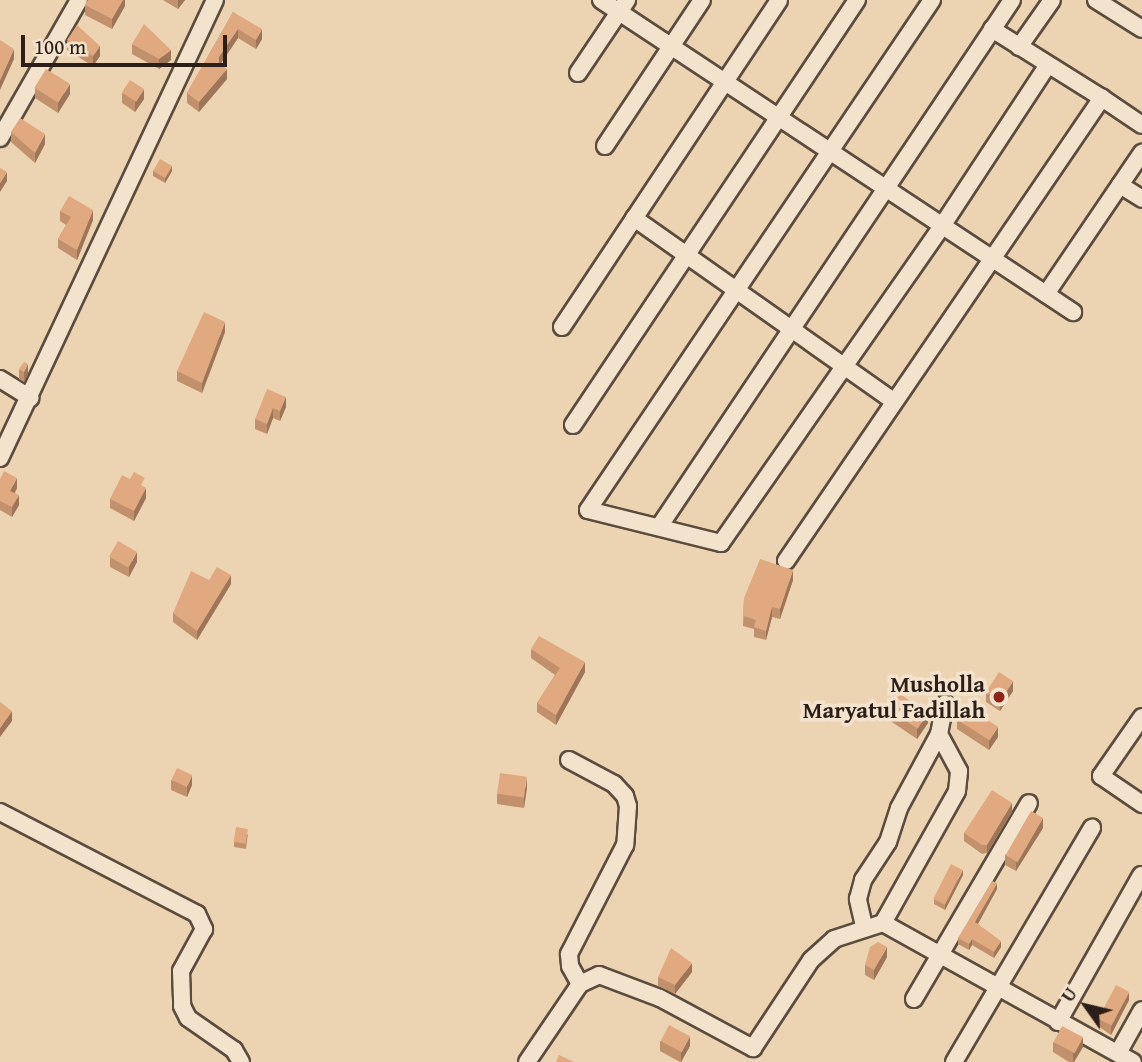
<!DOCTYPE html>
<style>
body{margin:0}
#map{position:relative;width:1142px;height:1062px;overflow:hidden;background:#ecd4b2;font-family:"Gentium Book Plus",serif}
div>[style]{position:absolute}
.roads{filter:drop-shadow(2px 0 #5c4c3e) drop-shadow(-2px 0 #5c4c3e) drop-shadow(0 2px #5c4c3e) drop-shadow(0 -2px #5c4c3e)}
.minor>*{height:16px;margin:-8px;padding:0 8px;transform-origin:8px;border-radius:8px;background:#f3e3cd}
.wall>*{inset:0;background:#c1916e}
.shaded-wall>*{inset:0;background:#9d765a}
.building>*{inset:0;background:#e0a980;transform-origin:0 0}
.dots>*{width:19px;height:19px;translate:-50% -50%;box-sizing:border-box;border:4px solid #f3e3cd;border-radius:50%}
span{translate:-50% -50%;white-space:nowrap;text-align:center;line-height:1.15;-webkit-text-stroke:7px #f3e3cd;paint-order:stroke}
.poi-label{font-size:23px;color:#2c1e18;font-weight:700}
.right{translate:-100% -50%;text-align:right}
.north{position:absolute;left:1051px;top:971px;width:70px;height:70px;-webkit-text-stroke:5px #f3e3cd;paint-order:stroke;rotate:304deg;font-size:19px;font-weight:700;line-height:28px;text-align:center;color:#2c1e18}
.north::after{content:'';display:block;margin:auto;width:24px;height:32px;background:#2c1e18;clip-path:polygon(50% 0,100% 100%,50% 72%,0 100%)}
.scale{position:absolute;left:21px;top:35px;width:206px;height:32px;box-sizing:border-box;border:4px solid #2c1e18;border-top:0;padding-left:9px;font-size:21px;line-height:24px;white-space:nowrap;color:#2c1e18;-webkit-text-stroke:5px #f3e3cd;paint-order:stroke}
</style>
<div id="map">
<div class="roads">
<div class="minor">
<div style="left:601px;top:0;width:566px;rotate:33.47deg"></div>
<div style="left:932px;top:0;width:615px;rotate:124deg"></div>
<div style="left:588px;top:510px;width:137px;rotate:13.9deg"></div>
<div style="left:721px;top:543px;width:386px;rotate:-55.1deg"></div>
<div style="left:942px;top:226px;width:191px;rotate:-56.7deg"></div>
<div style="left:1096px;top:0;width:54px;rotate:32.2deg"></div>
<div style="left:1019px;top:47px;width:57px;rotate:-54.9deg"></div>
<div style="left:578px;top:73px;width:88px;rotate:-56.1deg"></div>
<div style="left:1102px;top:98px;width:48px;rotate:34deg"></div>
<div style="left:0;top:138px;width:159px;rotate:-60.2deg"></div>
<div style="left:605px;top:146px;width:175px;rotate:-56.4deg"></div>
<div style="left:1120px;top:185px;width:26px;rotate:32deg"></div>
<div style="left:634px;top:218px;width:317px;rotate:35.2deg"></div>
<div style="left:1046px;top:294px;width:171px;rotate:-55.8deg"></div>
<div style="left:562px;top:327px;width:392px;rotate:-56.4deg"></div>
<div style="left:0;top:379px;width:36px;rotate:32deg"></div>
<div style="left:573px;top:425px;width:511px;rotate:-56.25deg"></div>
<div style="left:0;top:458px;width:506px;rotate:-64.85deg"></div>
<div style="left:659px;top:527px;width:634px;rotate:-56.18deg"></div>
<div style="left:786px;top:561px;width:561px;rotate:-55.69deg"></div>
<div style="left:1102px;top:98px;width:130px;rotate:-147.9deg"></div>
<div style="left:1142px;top:717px;width:72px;rotate:124.8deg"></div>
<div style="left:1101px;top:776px;width:50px;rotate:34.3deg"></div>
<div style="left:569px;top:760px;width:51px;rotate:28.1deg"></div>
<div style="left:614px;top:784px;width:16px;rotate:47deg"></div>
<div style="left:625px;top:796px;width:10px;rotate:73deg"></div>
<div style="left:628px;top:806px;width:39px;rotate:94deg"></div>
<div style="left:625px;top:845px;width:123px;rotate:117.2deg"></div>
<div style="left:569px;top:954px;width:12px;rotate:85deg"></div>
<div style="left:570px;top:966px;width:21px;rotate:61deg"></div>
<div style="left:0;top:812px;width:222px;rotate:27.4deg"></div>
<div style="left:197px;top:914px;width:17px;rotate:65deg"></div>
<div style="left:204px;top:929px;width:48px;rotate:118.7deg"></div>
<div style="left:181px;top:971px;width:35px;rotate:88deg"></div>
<div style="left:182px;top:1006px;width:13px;rotate:63deg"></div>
<div style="left:188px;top:1018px;width:56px;rotate:34.8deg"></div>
<div style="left:234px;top:1050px;width:14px;rotate:60deg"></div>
<div style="left:883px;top:923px;width:151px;rotate:-60.7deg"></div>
<div style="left:957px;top:791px;width:20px;rotate:-84deg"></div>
<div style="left:959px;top:771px;width:42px;rotate:-118.4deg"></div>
<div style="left:939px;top:734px;width:31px;rotate:-79deg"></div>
<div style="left:864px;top:926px;width:28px;rotate:-103deg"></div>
<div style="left:858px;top:899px;width:20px;rotate:-75deg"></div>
<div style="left:863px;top:880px;width:45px;rotate:-56.7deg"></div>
<div style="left:888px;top:842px;width:36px;rotate:-72deg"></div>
<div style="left:899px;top:808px;width:84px;rotate:-61.6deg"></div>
<div style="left:914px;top:999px;width:227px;rotate:-59.6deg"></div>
<div style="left:1058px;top:1022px;width:169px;rotate:-60.5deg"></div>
<div style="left:1118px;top:1053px;width:49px;rotate:-60.8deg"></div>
<div style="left:527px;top:1062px;width:94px;rotate:-55.8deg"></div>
<div style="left:580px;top:984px;width:21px;rotate:-25deg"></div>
<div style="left:599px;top:975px;width:65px;rotate:20.7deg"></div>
<div style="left:660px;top:998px;width:106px;rotate:28.3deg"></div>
<div style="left:753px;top:1048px;width:105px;rotate:-56.6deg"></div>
<div style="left:811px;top:960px;width:31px;rotate:-42deg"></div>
<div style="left:834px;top:939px;width:52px;rotate:-18.1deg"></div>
<div style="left:883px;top:923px;width:286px;rotate:29.1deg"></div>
<div style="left:954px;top:1062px;width:272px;rotate:-59.5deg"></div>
</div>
</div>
<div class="wall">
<div style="clip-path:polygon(125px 0,125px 6px,112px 29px,85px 15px,85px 5px)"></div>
<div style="clip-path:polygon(163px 0,185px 0,178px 9px)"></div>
<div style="clip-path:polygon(233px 12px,262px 39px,256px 49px,238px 38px,220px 65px,227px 79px,199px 112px,187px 103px,187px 93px)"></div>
<div style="clip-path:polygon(67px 40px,100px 56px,93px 66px,67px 50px)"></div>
<div style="clip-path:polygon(132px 44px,171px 60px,159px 69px,132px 54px)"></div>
<div style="clip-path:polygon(35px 88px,70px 94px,58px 113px,35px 98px)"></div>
<div style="clip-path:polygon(122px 93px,144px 99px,135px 112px,122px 103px)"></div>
<div style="clip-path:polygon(11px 132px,45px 144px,35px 163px,11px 142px)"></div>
<div style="clip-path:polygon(153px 171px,172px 171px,165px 183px,153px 176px)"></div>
<div style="clip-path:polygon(60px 211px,93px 220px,77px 260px,58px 248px,58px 239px,66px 225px,60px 221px)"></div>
<div style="clip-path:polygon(225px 332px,202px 393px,177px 381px,177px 371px)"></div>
<div style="clip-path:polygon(19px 369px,28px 374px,24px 382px,19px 379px)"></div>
<div style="clip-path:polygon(286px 397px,286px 407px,280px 421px,273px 418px,267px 434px,255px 429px,255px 419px)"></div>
<div style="clip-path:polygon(0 479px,17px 488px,15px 493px,19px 505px,12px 517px,0 510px)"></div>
<div style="clip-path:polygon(145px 487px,146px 498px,134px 521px,110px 508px,110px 499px)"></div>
<div style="clip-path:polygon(110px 557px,137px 562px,129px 577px,110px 567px)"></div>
<div style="clip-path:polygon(209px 580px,231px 584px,197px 640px,173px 622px,173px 613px)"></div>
<div style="clip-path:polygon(793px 580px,780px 619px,772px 617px,766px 640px,754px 637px,754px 629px,743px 626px,744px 598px)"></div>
<div style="clip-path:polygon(531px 649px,585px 672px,556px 725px,537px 712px,537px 703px,555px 675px,531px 658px)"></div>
<div style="clip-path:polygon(1013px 691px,1000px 711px,986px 702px,986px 692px)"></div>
<div style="clip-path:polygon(889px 710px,928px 723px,917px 739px,889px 720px)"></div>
<div style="clip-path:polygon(957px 720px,998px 737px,989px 750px,957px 729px)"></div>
<div style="clip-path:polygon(171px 780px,192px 785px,187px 797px,171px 790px)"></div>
<div style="clip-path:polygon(527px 787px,524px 808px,497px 804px,497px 794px)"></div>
<div style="clip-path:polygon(1012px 812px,987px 853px,982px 854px,964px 841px,964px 833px)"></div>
<div style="clip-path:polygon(1043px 828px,1016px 871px,1005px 865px,1005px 855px)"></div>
<div style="clip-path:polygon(248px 834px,246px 849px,234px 847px,234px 842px)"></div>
<div style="clip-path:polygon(963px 875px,945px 910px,934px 904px,934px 899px)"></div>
<div style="clip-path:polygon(997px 889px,978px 924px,1001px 947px,994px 958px,972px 945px,969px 950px,958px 944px,958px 938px)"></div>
<div style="clip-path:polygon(887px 957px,874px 980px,865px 975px,865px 965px)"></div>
<div style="clip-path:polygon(692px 972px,675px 994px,658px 986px,658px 977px)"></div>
<div style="clip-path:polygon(1129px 1000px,1111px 1035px,1098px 1026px,1098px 1019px)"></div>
<div style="clip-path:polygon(660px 1041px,690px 1046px,681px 1062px,680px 1062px,660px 1051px)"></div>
<div style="clip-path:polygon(1053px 1042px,1083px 1047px,1074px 1062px,1069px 1062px,1053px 1052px)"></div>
</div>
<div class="shaded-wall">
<div style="clip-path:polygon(123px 0,125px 0,125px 6px,112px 29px,112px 19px)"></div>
<div style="clip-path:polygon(178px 0,185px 0,178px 9px)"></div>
<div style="clip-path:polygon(238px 29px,238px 38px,219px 66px,219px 57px)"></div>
<div style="clip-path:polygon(262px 29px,262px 39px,256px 49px,256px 40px)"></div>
<div style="clip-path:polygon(100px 46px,100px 56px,93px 66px,93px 56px)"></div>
<div style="clip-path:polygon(14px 49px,14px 59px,0 90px,0 80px)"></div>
<div style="clip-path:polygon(171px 50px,171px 60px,159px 69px,159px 59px)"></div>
<div style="clip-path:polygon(227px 69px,227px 79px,199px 112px,199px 102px)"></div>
<div style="clip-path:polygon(70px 84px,70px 94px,58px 113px,58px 103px)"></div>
<div style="clip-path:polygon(144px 89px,144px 99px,135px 112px,135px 102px)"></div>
<div style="clip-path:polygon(45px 134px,45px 144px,35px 163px,35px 153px)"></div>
<div style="clip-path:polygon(172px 166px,172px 171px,165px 183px,165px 178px)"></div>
<div style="clip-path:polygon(7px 172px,7px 181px,0 192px,0 183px)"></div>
<div style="clip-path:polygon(93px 210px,93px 220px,77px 260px,77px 250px)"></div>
<div style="clip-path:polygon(225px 322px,225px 332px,202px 393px,202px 383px)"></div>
<div style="clip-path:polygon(28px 364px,28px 374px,24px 382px,24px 372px)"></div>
<div style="clip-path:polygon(286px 397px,286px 407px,280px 421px,280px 411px)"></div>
<div style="clip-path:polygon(273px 408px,273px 418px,267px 434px,267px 424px)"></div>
<div style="clip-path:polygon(17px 478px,17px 488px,10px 501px,10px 491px)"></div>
<div style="clip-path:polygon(146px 488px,146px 498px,134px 521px,134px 511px)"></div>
<div style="clip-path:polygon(19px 495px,19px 505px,12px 517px,12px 507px)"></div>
<div style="clip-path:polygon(137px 552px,137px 562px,129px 577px,129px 567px)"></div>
<div style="clip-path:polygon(793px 570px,793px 580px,780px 619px,780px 609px)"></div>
<div style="clip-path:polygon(231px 575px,231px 584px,197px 640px,197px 631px)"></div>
<div style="clip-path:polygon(772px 607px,772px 617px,766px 640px,766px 631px)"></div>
<div style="clip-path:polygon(585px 662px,585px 672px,556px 725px,556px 715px)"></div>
<div style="clip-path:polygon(1013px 681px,1013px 691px,1000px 711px,1000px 701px)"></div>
<div style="clip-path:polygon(12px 711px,12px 721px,0 737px,0 728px)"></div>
<div style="clip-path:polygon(928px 713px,928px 723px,917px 739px,917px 729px)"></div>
<div style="clip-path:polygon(998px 727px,998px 737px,989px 750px,989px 741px)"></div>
<div style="clip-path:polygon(192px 775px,192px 785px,187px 797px,187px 787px)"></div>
<div style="clip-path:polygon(527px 777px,527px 787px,524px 808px,524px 798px)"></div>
<div style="clip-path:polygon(1012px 803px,1012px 812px,987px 853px,987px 845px)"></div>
<div style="clip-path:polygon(1043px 818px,1043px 828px,1016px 871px,1016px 861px)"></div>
<div style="clip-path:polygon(963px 870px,963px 875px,945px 910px,945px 905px)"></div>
<div style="clip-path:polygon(997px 883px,997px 889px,975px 929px,975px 922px)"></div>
<div style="clip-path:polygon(972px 939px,972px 945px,969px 950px,969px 944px)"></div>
<div style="clip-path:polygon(1001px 941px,1001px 947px,994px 958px,994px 952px)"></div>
<div style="clip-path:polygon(887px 947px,887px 957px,874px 980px,874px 970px)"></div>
<div style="clip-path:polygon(692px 963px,692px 972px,675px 994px,675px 985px)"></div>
<div style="clip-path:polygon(1129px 992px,1129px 1000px,1111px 1035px,1111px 1027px)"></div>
<div style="clip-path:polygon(690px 1036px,690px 1046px,681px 1062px,681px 1053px)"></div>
<div style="clip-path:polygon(1083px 1037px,1083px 1047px,1074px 1062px,1073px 1062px,1073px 1054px)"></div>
</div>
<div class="building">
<div style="clip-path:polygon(88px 0,123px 0,112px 19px,85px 5px)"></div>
<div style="clip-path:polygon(233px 12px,262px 29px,256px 40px,238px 29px,219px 57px,219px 64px,227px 69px,199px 102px,187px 93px)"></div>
<div style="clip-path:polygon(144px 24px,171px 50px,159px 59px,132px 44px)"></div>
<div style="clip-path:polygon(77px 25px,100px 46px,93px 56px,67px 40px)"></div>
<div style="clip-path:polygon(0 40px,14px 49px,0 80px)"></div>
<div style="left:46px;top:69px;width:28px;height:22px;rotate:32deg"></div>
<div style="left:130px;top:80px;width:17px;height:15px;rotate:33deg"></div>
<div style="clip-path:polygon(20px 118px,45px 134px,35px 153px,11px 132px)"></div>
<div style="left:160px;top:159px;width:14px;height:14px;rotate:30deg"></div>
<div style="clip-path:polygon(0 168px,7px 172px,0 183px)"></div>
<div style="clip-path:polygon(69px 196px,93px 210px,77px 250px,58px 239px,71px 217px,60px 211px)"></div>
<div style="clip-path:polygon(204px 312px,225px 322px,202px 383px,177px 371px)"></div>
<div style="clip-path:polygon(24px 362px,28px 364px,24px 372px,19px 369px)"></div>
<div style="clip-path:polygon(267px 389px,286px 397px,280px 411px,273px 408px,267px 424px,255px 419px)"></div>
<div style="clip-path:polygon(4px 471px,17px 478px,10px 491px,19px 495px,12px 507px,0 501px,0 479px)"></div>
<div style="clip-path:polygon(134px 472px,145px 478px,141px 485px,146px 488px,134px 511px,110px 499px,122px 475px,130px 479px)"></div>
<div style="left:118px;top:541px;width:22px;height:18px;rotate:30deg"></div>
<div style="clip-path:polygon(760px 559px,793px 570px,780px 609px,772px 607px,766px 631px,754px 627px,756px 620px,743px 616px,744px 598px)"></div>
<div style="clip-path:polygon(217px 567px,231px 575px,197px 631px,173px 613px,191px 571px,209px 580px)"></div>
<div style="clip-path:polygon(539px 636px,585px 662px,556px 715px,537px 703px,560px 668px,531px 649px)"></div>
<div style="left:999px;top:672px;width:17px;height:24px;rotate:33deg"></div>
<div style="left:900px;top:694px;width:34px;height:19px;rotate:34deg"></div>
<div style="clip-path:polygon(0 702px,12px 711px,0 728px)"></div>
<div style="left:965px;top:706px;width:39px;height:16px;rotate:32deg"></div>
<div style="left:177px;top:768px;width:17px;height:13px;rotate:25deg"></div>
<div style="left:500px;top:773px;width:27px;height:21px;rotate:8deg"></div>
<div style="clip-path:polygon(992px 790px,1012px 803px,987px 845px,982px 845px,964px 833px)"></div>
<div style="left:1031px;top:811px;width:14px;height:51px;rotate:30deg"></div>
<div style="left:236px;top:827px;width:12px;height:15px;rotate:9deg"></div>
<div style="left:951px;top:864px;width:13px;height:39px;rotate:27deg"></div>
<div style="clip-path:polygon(992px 881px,997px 883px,975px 922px,1001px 941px,994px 952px,972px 939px,969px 944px,958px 938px)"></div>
<div style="clip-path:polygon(878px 942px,887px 947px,874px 970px,865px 965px,870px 947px)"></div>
<div style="clip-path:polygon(671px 948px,692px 963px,675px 985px,658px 977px)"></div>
<div style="left:1116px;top:985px;width:15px;height:38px;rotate:28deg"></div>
<div style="left:669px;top:1025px;width:24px;height:18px;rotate:28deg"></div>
<div style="left:1062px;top:1026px;width:24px;height:18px;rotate:28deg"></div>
<div style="clip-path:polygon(559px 1055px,574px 1062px,556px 1062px)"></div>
</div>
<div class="dots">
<div style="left:999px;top:697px;background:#8f2418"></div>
</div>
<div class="poi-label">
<span class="right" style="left:985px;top:697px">Musholla<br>Maryatul Fadillah</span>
</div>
<div class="north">U</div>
<div class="scale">100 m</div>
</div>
